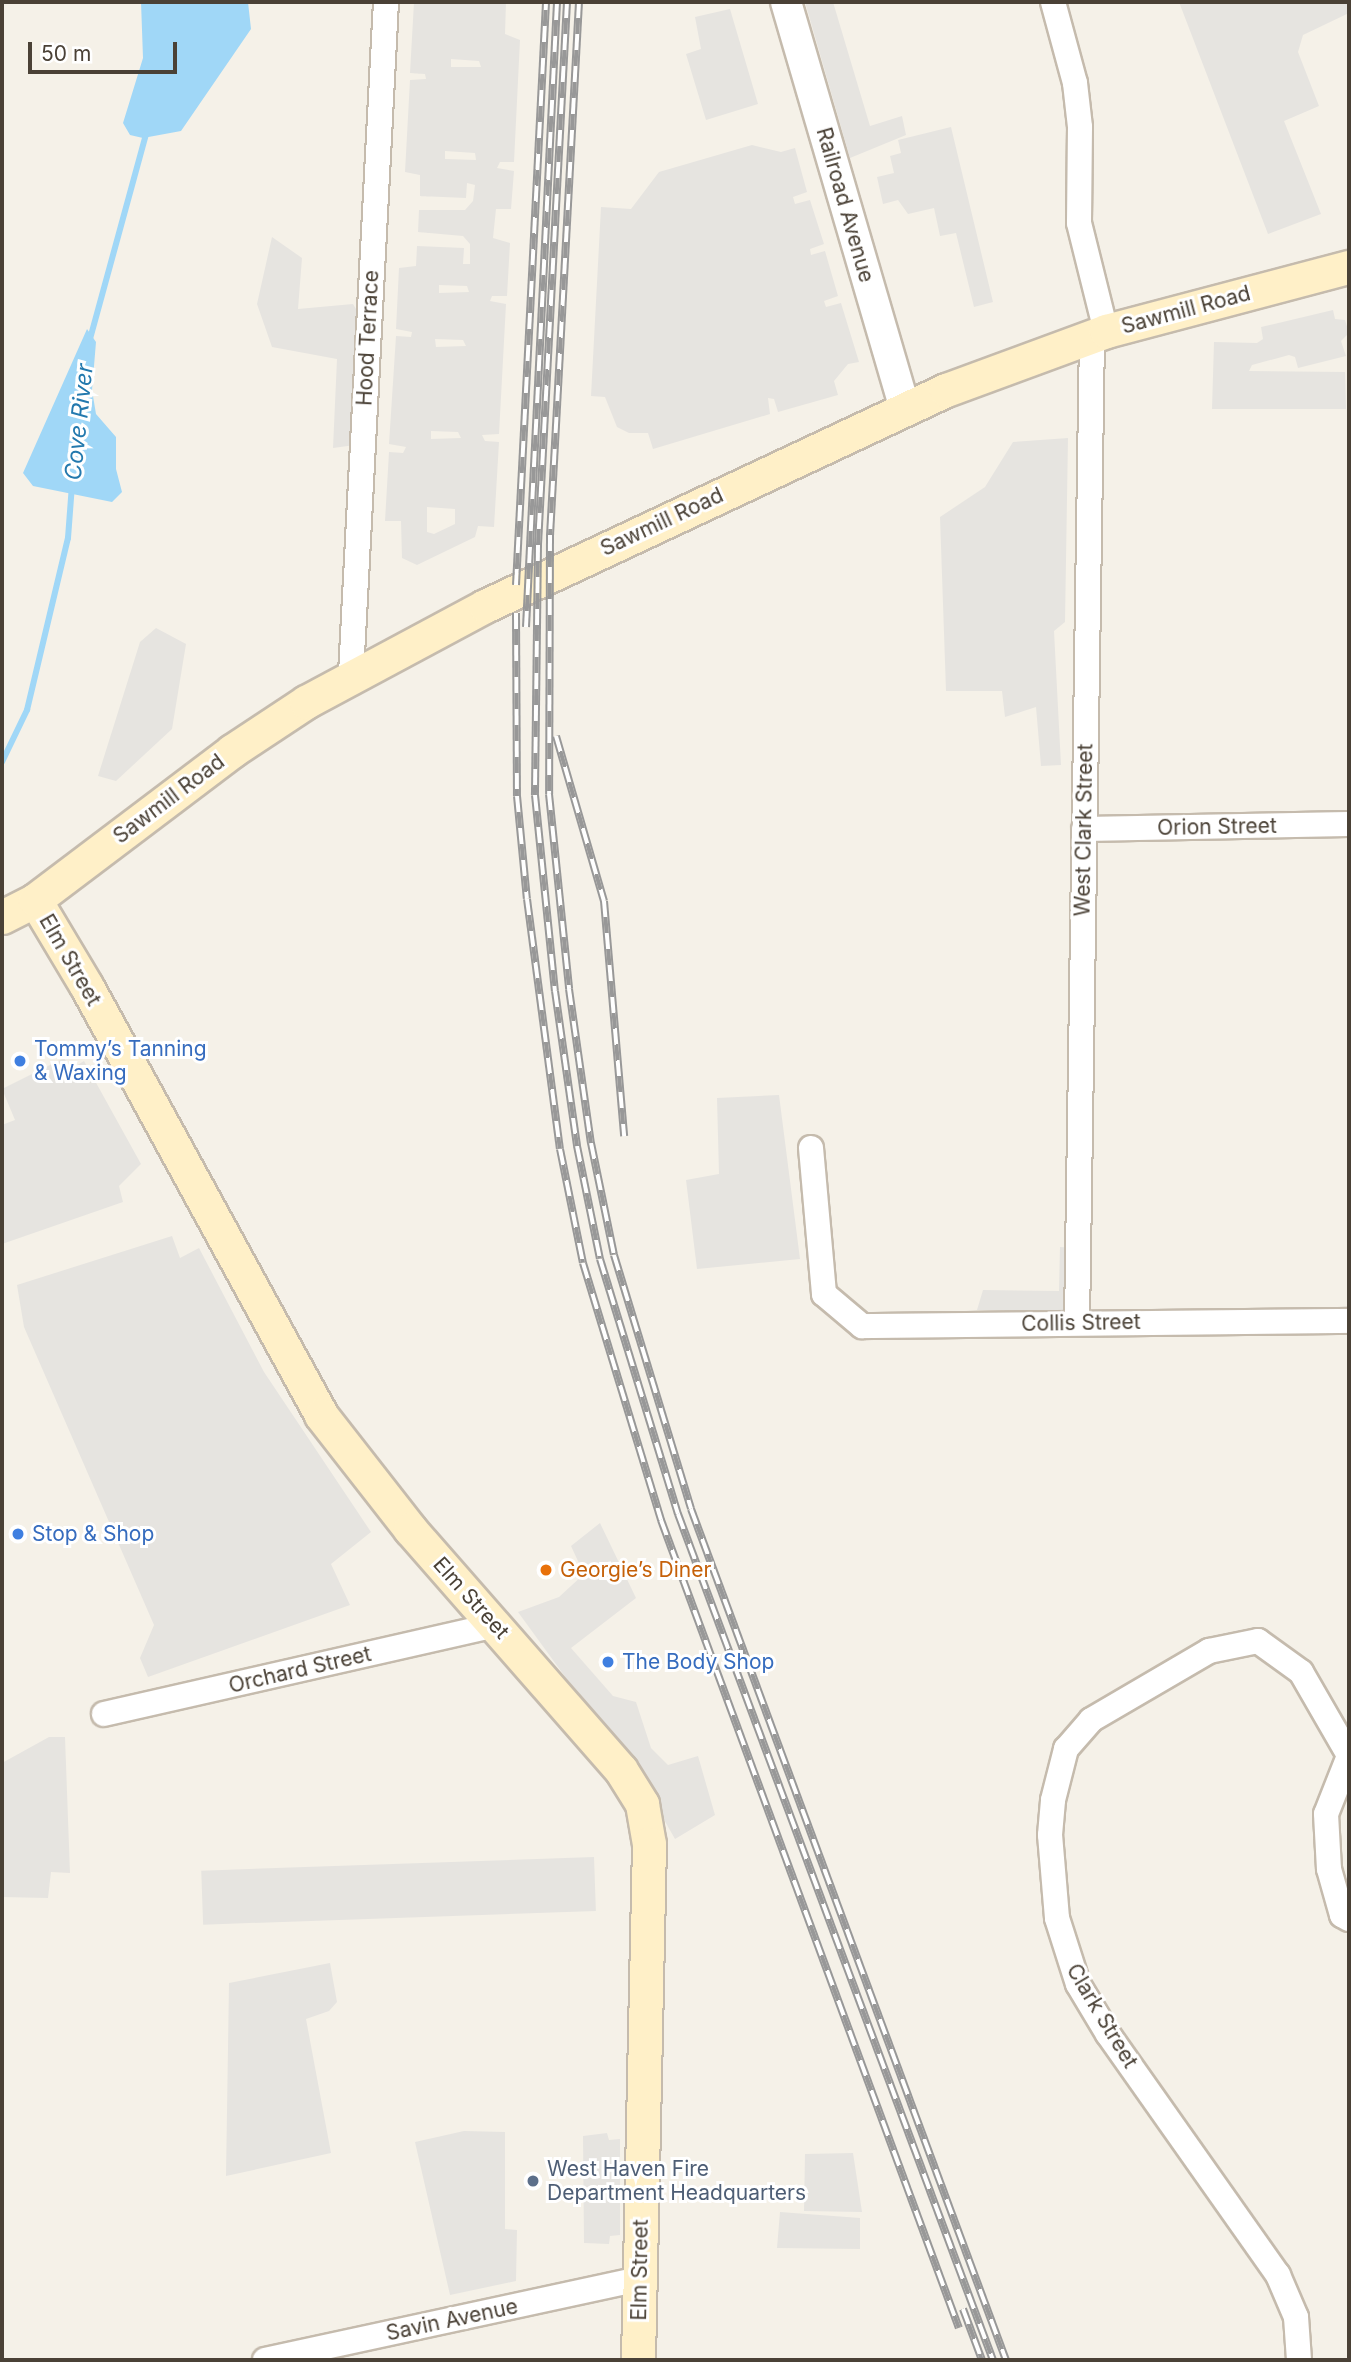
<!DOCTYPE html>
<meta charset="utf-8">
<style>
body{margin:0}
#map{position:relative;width:1351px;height:2362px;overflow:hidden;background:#f5f1e8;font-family:Inter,sans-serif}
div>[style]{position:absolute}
.parking>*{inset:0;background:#e6e4e0;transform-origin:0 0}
.water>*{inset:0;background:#a0d7f7}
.stream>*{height:6px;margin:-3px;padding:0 3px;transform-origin:3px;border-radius:3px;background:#a0d7f7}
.roads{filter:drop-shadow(2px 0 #c5bbad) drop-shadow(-2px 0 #c5bbad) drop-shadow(0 2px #c5bbad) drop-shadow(0 -2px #c5bbad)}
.minor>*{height:24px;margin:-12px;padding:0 12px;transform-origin:12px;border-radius:12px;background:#fff}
.tertiary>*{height:30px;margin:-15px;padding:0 15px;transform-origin:15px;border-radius:15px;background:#fff}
.secondary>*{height:33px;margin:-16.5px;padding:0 16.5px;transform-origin:16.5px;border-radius:16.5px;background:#fff0c8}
.rail>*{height:8px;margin-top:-4px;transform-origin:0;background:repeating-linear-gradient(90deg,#fff 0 16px,#989898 0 32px);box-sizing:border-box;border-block:2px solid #989898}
.dots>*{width:19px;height:19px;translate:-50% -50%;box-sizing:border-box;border:4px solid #fff;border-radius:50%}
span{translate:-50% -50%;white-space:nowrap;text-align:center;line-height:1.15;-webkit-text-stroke:6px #fff;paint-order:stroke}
.street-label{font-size:21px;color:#4a4136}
.shop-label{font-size:21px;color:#366cbe}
.left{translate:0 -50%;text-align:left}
.food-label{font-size:21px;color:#c56008}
.service-label{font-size:21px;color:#4e5e75}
.water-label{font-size:23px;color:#2379ae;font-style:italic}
.frame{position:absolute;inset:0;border:4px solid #4a4136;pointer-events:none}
.scale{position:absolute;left:28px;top:42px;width:149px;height:32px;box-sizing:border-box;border:4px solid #4a4136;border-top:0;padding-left:9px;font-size:21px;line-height:24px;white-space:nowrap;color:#4a4136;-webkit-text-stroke:5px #fff;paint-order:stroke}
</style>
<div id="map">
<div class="parking">
<div style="clip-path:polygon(evenodd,414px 2px,506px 2px,505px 34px,520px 40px,514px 162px,500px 162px,497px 168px,514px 171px,511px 209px,496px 209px,493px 238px,510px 243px,507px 296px,492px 296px,490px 301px,506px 304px,499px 434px,482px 435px,485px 441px,499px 442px,494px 527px,478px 526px,475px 537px,417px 565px,402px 558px,401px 521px,385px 521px,389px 452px,403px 453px,406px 447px,389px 444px,396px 336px,411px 337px,412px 332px,396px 329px,399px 268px,416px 266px,417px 246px,464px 248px,463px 264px,470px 264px,470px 244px,463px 236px,418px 232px,419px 210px,465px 210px,473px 201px,475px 185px,467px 183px,466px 198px,420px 196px,420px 175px,405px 172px,410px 80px,426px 79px,425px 74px,410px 73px,414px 2px,451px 59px,479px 61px,481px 67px,451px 67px,451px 59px,414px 2px,445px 151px,475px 153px,476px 160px,445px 159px,445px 151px,414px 2px,439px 285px,467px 286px,469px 292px,439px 293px,439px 285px,414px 2px,435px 339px,463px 340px,466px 346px,436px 347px,435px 339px,414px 2px,431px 431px,458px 432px,461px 438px,431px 439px,431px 431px,414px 2px,427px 507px,455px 509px,455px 524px,434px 534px,427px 532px,427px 507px)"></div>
<div style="clip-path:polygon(805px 2px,833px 2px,870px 126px,902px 116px,906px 135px,850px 158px)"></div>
<div style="clip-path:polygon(1179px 2px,1349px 2px,1349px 13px,1303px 35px,1298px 52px,1319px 106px,1284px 121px,1321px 214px,1268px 234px)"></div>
<div style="clip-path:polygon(730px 9px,758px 104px,706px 120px,686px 54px,701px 49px,695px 17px)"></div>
<div style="clip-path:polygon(951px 127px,993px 302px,974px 307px,956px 233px,940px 236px,934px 208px,908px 214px,898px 200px,883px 204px,877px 177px,894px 173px,890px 156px,901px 153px,898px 140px)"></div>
<div style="clip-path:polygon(752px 145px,781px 152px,795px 148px,807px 192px,793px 197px,795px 204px,810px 200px,824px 244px,810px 249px,811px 255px,825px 251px,838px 296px,824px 301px,826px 307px,841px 303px,859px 362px,848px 364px,834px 381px,838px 395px,778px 412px,774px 399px,768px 398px,770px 414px,653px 449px,648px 433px,629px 433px,617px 427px,605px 397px,591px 396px,601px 207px,631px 209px,659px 172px)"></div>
<div style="clip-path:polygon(272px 237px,302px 258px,298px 309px,353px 304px,362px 319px,355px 445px,333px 448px,337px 359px,272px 347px,257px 304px)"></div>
<div style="clip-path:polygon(1333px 310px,1335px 319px,1345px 320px,1349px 333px,1341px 341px,1346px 356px,1298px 368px,1295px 357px,1289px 355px,1252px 365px,1249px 371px,1345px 372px,1346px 409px,1212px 409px,1214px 342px,1257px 343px,1263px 339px,1261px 327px)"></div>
<div style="clip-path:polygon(1068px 438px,1065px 622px,1054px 631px,1061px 765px,1041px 766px,1036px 707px,1005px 717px,1002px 691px,946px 691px,940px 517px,985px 487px,1013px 442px)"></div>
<div style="clip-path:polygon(156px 628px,186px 644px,172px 729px,116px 781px,98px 776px,140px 642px)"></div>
<div style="clip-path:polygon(64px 1058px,71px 1069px,84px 1061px,141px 1164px,119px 1186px,123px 1202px,2px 1244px,2px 1125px,15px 1120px,2px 1089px)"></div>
<div style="clip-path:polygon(779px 1095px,800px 1259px,697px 1269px,686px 1180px,719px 1174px,717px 1098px)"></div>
<div style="clip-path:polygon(172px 1236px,180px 1258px,199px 1248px,264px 1372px,371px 1532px,331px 1564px,350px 1605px,148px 1677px,140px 1658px,154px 1625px,24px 1327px,17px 1285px)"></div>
<div style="clip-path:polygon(1060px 1247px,1073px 1248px,1072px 1312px,977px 1310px,983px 1290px,1059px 1291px)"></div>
<div style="clip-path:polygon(600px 1523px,636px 1598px,571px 1648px,613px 1696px,636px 1702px,651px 1748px,668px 1765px,698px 1756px,715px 1815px,675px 1839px,646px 1788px,518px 1612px,559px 1597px,584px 1574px,571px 1546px)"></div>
<div style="clip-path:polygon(49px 1737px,65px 1737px,70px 1873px,51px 1872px,48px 1898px,2px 1897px,2px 1763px)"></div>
<div style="left:594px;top:1857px;width:54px;height:393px;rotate:88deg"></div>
<div style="clip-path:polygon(330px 1963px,337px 2002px,329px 2011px,306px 2019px,331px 2153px,226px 2176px,229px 1983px)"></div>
<div style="clip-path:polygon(464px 2131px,505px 2132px,505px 2229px,517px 2230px,516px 2281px,450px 2295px,415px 2142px)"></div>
<div style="clip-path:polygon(607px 2133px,609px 2140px,620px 2139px,620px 2235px,610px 2236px,609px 2244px,584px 2243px,583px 2136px)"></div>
<div style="clip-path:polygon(853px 2153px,862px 2212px,804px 2211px,805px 2154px)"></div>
<div style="clip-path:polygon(780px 2212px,860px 2218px,860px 2249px,777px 2248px)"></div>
</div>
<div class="water">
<div style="clip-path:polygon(141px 2px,248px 2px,251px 29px,181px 131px,143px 138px,130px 135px,123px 123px,143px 58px)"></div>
<div style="clip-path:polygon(87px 329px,96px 342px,92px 390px,96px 414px,116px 437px,116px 469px,122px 492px,112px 502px,33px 486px,23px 473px)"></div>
</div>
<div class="stream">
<div style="left:90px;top:339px;width:213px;rotate:-74.7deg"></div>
<div style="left:2px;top:762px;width:58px;rotate:-64.3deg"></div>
<div style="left:27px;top:710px;width:177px;rotate:-76.6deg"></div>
<div style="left:68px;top:538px;width:53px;rotate:-85.7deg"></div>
</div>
<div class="roads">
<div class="minor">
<div style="left:1053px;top:2px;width:84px;rotate:74.8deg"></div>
<div style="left:1075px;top:83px;width:44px;rotate:83.5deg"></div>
<div style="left:1080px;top:127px;width:96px;rotate:90.6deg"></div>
<div style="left:1079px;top:223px;width:111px;rotate:76deg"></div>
<div style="left:351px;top:674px;width:673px;rotate:-87.02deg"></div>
<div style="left:1084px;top:829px;width:265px;rotate:-1.1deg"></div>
<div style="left:811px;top:1148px;width:147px;rotate:84.9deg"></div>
<div style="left:824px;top:1294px;width:50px;rotate:40.1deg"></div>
<div style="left:862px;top:1326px;width:487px;rotate:-0.6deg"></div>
<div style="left:1077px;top:1323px;width:987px;rotate:-89.13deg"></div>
<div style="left:104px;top:1714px;width:402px;rotate:-12.8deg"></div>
<div style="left:1349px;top:1756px;width:62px;rotate:111.6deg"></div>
<div style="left:1326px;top:1814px;width:55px;rotate:86.9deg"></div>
<div style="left:1329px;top:1869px;width:48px;rotate:74.2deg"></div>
<div style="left:1342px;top:1915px;width:8px;rotate:30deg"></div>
<div style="left:265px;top:2360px;width:384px;rotate:-12.2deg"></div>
<div style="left:1299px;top:2360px;width:43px;rotate:-94deg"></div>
<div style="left:1296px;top:2317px;width:46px;rotate:-113.2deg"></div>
<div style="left:1278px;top:2275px;width:295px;rotate:-125.2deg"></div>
<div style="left:1108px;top:2034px;width:58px;rotate:-121deg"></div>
<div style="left:1078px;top:1984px;width:69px;rotate:-107.7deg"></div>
<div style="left:1057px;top:1918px;width:83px;rotate:-94.8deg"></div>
<div style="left:1050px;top:1835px;width:35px;rotate:-85deg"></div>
<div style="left:1053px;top:1800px;width:53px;rotate:-75.7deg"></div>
<div style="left:1066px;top:1749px;width:38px;rotate:-49deg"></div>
<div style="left:1091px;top:1720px;width:137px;rotate:-30.3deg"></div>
<div style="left:1209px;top:1651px;width:50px;rotate:-11.5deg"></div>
<div style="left:1258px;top:1641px;width:53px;rotate:35.8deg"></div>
<div style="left:1301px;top:1672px;width:96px;rotate:60deg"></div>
</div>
<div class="tertiary">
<div style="left:786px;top:2px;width:423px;rotate:73.7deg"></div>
</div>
<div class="secondary">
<div style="left:35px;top:900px;width:101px;rotate:59.1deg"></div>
<div style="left:87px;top:987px;width:488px;rotate:61.3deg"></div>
<div style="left:321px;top:1415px;width:145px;rotate:52deg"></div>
<div style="left:410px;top:1529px;width:320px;rotate:48.8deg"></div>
<div style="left:621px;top:1770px;width:40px;rotate:58deg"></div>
<div style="left:642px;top:1804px;width:41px;rotate:80.1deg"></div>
<div style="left:649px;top:1844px;width:516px;rotate:91.22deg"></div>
<div style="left:2px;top:917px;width:37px;rotate:-27deg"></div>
<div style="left:35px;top:900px;width:247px;rotate:-37.1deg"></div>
<div style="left:232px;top:751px;width:89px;rotate:-33.5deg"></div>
<div style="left:306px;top:702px;width:203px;rotate:-28.2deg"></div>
<div style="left:485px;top:606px;width:509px;rotate:-25.11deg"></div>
<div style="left:946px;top:390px;width:171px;rotate:-20.2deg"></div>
<div style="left:1106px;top:331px;width:251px;rotate:-14.8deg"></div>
</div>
</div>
<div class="rail">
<div style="left:567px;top:2px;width:544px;rotate:93.06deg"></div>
<div style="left:538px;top:545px;width:250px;rotate:90.7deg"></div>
<div style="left:535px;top:795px;width:197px;rotate:84.2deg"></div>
<div style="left:555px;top:991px;width:157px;rotate:81.9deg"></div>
<div style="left:577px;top:1146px;width:115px;rotate:78.5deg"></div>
<div style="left:600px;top:1259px;width:267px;rotate:73deg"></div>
<div style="left:678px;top:1514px;width:903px;rotate:69.58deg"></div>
<div style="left:579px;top:2px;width:534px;rotate:93.11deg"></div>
<div style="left:550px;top:535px;width:259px;rotate:90.2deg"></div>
<div style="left:549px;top:794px;width:196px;rotate:84.1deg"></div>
<div style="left:569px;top:989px;width:156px;rotate:81.9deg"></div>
<div style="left:591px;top:1143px;width:114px;rotate:78.4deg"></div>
<div style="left:614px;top:1255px;width:265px;rotate:73.1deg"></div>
<div style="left:691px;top:1509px;width:907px;rotate:69.69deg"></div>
<div style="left:516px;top:585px;width:584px;rotate:-87.05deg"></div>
<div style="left:516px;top:613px;width:183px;rotate:89.7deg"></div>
<div style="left:517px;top:796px;width:103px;rotate:84.5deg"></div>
<div style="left:527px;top:899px;width:252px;rotate:82.5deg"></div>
<div style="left:560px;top:1149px;width:116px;rotate:78.6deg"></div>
<div style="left:583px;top:1263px;width:269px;rotate:73.1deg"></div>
<div style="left:661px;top:1520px;width:861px;rotate:69.76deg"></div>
<div style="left:526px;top:627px;width:626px;rotate:-87.16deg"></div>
<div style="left:556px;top:736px;width:172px;rotate:73.8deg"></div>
<div style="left:604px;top:901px;width:236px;rotate:85.1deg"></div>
<div style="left:963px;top:2309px;width:54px;rotate:69.6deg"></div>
</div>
<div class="dots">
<div style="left:20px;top:1061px;background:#3f7fe0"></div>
<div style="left:18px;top:1534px;background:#3f7fe0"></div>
<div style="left:546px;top:1570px;background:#e8710a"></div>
<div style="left:608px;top:1662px;background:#3f7fe0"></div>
<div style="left:533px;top:2181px;background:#5c6f8a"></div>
</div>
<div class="street-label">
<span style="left:845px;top:205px;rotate:74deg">Railroad Avenue</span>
<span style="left:1186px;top:310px;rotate:-15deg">Sawmill Road</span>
<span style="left:368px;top:338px;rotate:-87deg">Hood Terrace</span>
<span style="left:662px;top:522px;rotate:-25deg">Sawmill Road</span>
<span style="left:169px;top:799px;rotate:-37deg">Sawmill Road</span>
<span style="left:1217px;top:827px;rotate:-1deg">Orion Street</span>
<span style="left:1084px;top:830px;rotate:-89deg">West Clark Street</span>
<span style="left:70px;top:960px;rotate:60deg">Elm Street</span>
<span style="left:1081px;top:1323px;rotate:-1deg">Collis Street</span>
<span style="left:471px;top:1598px;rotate:48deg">Elm Street</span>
<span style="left:300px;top:1670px;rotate:-13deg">Orchard Street</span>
<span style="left:1102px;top:2016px;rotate:59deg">Clark Street</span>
<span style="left:640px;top:2270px;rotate:-89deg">Elm Street</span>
<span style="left:452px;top:2320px;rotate:-12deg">Savin Avenue</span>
</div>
<div class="shop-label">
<span class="left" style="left:34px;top:1061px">Tommy’s Tanning<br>&amp; Waxing</span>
<span class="left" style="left:32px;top:1534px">Stop &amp; Shop</span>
<span class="left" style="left:622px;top:1662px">The Body Shop</span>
</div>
<div class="food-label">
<span class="left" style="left:560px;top:1570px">Georgie’s Diner</span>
</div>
<div class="service-label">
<span class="left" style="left:547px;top:2181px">West Haven Fire<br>Department Headquarters</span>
</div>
<div class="water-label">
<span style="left:79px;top:422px;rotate:-84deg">Cove River</span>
</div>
<div class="frame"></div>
<div class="scale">50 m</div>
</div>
